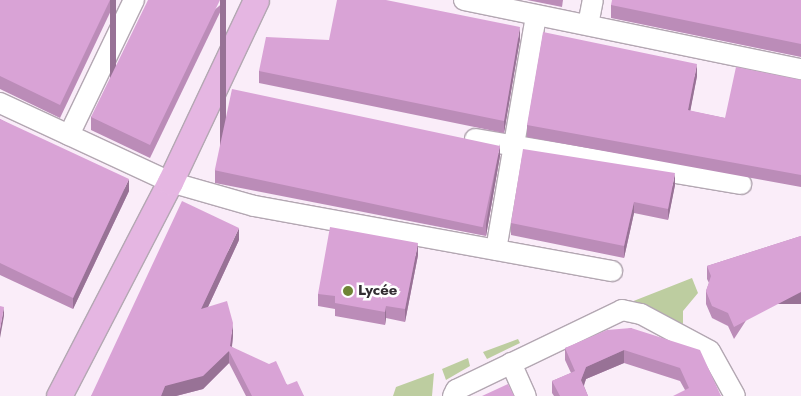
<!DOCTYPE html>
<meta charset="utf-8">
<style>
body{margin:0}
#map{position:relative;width:801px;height:396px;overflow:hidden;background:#faedf9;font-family:Jost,sans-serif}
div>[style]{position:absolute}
.green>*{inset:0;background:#bdcda0}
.roads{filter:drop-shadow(1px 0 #b3a7b2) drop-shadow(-1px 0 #b3a7b2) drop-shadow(0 1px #b3a7b2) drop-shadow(0 -1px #b3a7b2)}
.minor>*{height:20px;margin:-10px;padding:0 10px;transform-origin:10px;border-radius:10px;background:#fff}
.major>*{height:25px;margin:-12.5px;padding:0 12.5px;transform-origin:12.5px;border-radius:12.5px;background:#e5b6e2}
.wall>*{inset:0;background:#bb8cb8}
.shaded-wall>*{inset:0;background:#987296;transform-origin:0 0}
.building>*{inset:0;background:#d9a3d6;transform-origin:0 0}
.dots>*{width:14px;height:14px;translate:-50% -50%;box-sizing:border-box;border:2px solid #fff;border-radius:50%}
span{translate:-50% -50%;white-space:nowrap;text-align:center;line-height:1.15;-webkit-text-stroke:5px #fff;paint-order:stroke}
.poi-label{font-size:15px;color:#322d32;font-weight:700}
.left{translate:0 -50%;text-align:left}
</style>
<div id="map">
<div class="green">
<div style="clip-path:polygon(692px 278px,698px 293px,683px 311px,683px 324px,631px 302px)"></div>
<div style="clip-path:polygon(518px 339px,520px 343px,487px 359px,483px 352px)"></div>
<div style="clip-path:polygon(468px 358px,470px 366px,446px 380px,442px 369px)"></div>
<div style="clip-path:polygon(434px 373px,432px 396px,393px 396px,396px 387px)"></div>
</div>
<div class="roads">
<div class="minor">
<div style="left:464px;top:0;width:344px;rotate:11.6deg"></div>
<div style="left:588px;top:25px;width:25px;rotate:-79deg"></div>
<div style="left:0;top:103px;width:187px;rotate:24.9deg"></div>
<div style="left:170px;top:182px;width:87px;rotate:15.9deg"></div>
<div style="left:254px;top:206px;width:364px;rotate:10.3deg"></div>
<div style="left:69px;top:135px;width:150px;rotate:-64.3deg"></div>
<div style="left:475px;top:139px;width:270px;rotate:9.6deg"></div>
<div style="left:496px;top:250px;width:238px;rotate:-80.3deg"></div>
<div style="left:511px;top:363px;width:36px;rotate:66deg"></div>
<div style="left:453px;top:396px;width:7px;rotate:-63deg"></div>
<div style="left:456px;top:390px;width:184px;rotate:-25.7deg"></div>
<div style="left:622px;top:310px;width:19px;rotate:12deg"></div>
<div style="left:641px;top:314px;width:78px;rotate:28.2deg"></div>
<div style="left:710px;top:351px;width:51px;rotate:60.9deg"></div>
</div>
<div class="major">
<div style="left:59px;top:396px;width:241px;rotate:-62.6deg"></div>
<div style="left:170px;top:182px;width:201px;rotate:-64.7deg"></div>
</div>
</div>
<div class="wall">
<div style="clip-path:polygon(0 0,116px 0,60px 118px,0 89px)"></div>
<div style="clip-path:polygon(226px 0,150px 158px,91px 130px,91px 117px)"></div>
<div style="clip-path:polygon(527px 0,563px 0,562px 7px)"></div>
<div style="clip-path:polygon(801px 0,801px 57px,611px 18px,611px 5px)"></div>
<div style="clip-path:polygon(520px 39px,504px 133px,259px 83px,259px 71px,329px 40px)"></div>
<div style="clip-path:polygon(697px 76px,690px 111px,725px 118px,801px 80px,801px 187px,527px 137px,527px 125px)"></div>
<div style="clip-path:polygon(0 119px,129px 191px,73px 309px,0 275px)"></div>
<div style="clip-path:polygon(500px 156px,486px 236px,215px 183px,215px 170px)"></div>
<div style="clip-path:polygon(675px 185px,668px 220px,634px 213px,624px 258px,511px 235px,511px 223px)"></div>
<div style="clip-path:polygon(801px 236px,734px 339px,728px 326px,712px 318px,706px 304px,706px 291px,709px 283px,707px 279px,707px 266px)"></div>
<div style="clip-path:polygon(239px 240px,208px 307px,233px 336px,232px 347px,304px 396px,246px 396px,229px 363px,203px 389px,176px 396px,91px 396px)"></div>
<div style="clip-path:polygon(418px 255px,405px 322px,386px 318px,385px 325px,335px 316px,335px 309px,318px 306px,318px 294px)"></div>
<div style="clip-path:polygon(631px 328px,721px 396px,685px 390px,680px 381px,624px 363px,586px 379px,584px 386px,588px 396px,554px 396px,552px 393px,552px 381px,571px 373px,565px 360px,565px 348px)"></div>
</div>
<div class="shaded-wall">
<div style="left:110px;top:0;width:6px;height:116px"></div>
<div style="left:220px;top:0;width:6px;height:161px"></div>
<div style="clip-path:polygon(520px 27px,520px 39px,504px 133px,504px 121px)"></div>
<div style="clip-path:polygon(697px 64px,697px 76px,688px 123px,688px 110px)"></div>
<div style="clip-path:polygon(500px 144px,500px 156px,486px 236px,486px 224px)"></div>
<div style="clip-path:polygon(675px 173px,675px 185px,668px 220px,668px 209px)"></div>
<div style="clip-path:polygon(129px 179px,129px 191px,73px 309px,73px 298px)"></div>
<div style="clip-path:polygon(634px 202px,634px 213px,624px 258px,624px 246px)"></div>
<div style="clip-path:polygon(239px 228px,239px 240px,201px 322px,201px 309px)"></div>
<div style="clip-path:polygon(418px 243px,418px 255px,405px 322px,405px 309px)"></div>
<div style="left:801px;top:292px;width:12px;height:76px;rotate:90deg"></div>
<div style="clip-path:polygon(386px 306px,386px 318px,385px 325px,385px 312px)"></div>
<div style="clip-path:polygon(4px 307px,4px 316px,0 338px,0 329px)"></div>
<div style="clip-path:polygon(233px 323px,233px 336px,231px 353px,230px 346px)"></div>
<div style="clip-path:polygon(624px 350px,624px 363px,586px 379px,581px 392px,581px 380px,586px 367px)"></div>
<div style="clip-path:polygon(229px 351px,229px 363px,203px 389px,176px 396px,161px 396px,165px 386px)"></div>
</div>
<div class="building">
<div style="clip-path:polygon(0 0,110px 0,60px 105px,0 76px)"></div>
<div style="clip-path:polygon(148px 0,220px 0,150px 145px,91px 117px)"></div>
<div style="clip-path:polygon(337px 0,386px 0,520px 27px,504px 121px,259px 71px,266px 37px,329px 40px)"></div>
<div style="clip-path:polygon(612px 0,801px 0,801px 44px,611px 5px)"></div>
<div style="clip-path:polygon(543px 32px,697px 64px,688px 110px,725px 118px,736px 67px,801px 80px,801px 175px,527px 125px)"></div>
<div style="left:232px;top:89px;width:274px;height:83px;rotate:12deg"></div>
<div style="clip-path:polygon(0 119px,129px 179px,73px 298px,0 263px)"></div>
<div style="clip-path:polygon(523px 149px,675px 173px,668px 209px,634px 202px,624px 246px,511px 223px)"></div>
<div style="clip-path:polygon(182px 201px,239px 228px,201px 309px,227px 301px,233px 323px,230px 346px,269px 364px,276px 361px,287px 385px,297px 381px,304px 396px,252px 396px,229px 351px,203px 376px,165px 386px,161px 396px,91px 396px)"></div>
<div style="clip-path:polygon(330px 227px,418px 243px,405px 309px,386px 306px,385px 312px,335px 303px,335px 296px,318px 294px)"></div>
<div style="clip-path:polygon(801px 236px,801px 292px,734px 327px,728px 313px,712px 306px,706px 291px,711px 276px,707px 266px)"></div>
<div style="clip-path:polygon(0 306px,4px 307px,0 329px)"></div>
<div style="clip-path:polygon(631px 328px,700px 350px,721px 396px,673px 396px,689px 388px,680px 368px,624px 350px,586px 367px,581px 380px,588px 396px,560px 396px,552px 381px,575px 371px,565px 348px,607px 330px)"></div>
<div style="clip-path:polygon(508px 384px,514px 396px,482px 396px)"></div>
</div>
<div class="dots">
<div style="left:348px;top:291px;background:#6e8436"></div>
</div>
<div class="poi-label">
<span class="left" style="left:358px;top:291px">Lycée</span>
</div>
</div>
